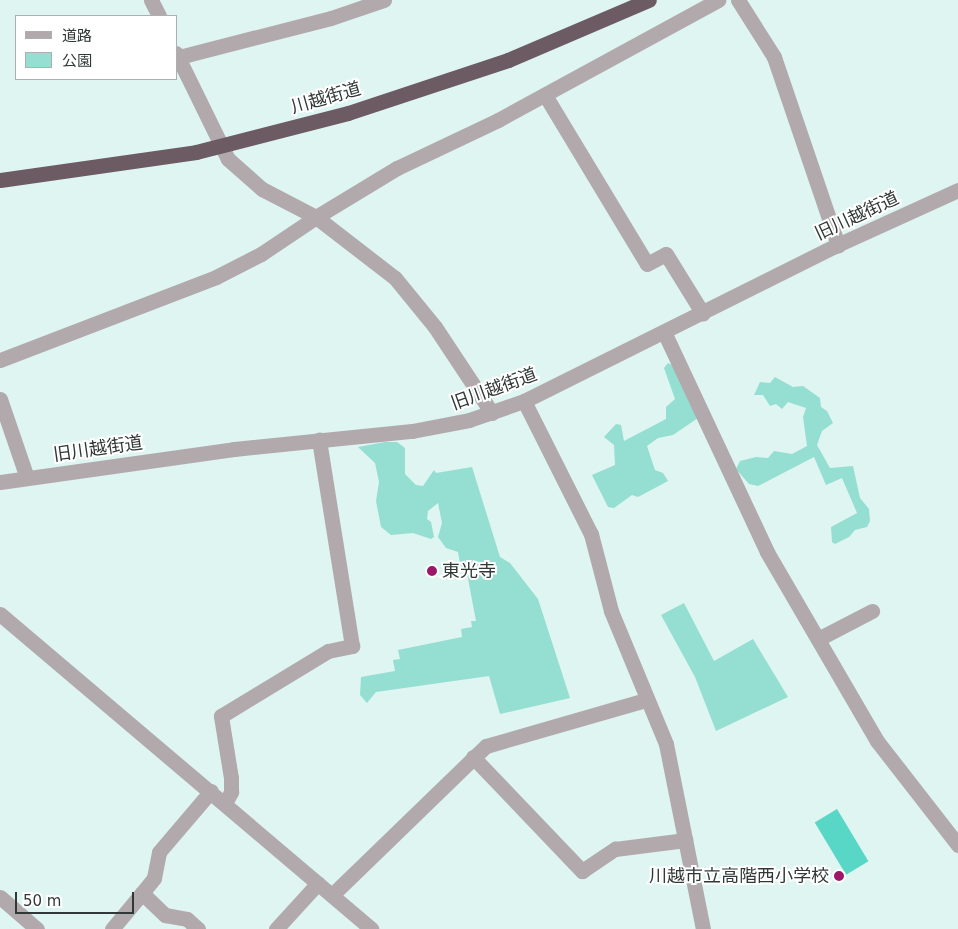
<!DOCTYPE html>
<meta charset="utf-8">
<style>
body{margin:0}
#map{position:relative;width:958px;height:929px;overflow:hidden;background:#def5f1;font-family:"DejaVu Sans","Noto Sans JP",sans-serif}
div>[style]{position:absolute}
.green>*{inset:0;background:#95ded2}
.water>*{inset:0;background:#59d7c6;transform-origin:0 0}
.minor>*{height:15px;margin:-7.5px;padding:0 7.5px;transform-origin:7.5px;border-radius:7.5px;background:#b2a9ad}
.highway>*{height:15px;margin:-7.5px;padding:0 7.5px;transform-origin:7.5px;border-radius:7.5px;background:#6c5b62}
.dots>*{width:14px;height:14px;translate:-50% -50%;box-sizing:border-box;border:2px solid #fff;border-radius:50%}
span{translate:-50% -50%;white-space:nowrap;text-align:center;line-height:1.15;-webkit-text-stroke:4px #fff;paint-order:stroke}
.street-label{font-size:18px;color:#303937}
.poi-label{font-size:18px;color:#303937}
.left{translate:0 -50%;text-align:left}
.right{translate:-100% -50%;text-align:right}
.legend{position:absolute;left:15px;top:15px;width:162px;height:65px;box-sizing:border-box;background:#fff;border:1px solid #acb0af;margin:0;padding:6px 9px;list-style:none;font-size:15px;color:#303937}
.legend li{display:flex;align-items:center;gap:10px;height:25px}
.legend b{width:25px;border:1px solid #acb0af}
.scale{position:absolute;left:15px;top:892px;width:119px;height:22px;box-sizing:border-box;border:2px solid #303937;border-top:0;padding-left:6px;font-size:15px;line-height:18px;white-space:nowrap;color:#303937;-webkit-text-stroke:4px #fff;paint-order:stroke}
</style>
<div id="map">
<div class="green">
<div style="clip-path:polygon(668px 363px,692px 375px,698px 418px,673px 435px,658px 438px,647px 446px,655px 470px,663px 473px,668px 481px,638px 497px,632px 495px,614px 508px,608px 507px,592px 475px,615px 465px,614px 445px,604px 437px,616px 424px,621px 425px,624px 441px,666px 419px,666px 407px,675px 399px,664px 368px)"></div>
<div style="clip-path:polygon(775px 377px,793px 387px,803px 386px,820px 398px,821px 407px,827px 411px,833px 423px,822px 431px,817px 445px,830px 468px,853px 466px,860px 498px,869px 509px,870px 521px,867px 527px,855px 530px,849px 537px,835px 544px,832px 542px,831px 527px,857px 513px,842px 478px,826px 485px,814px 457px,758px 486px,749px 484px,736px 469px,740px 461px,756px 457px,768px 458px,774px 451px,792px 454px,807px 446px,803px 417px,806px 408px,788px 402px,782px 409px,776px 404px,770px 406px,763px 395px,754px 395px,760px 382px,770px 383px)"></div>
<div style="clip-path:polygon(385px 442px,397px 442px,405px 448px,405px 474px,416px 485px,423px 486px,434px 470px,436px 473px,472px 467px,500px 557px,510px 563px,538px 599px,570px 698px,500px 714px,489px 676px,376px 692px,367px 703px,360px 695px,361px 677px,395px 671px,393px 660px,400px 659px,398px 650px,462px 637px,461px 629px,472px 627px,471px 621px,476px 621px,466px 568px,461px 569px,458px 552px,446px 548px,438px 537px,442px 523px,438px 503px,428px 511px,427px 519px,431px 522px,434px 537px,431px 539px,413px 533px,391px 535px,381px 527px,376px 501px,379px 482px,375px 463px,358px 447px)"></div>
<div style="clip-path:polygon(684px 603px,714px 661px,753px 639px,788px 697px,716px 731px,695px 677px,661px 615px)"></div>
</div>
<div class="water">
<div style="left:837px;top:809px;width:61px;height:26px;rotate:59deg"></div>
</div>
<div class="minor">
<div style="left:151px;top:0;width:18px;rotate:63deg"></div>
<div style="left:738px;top:0;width:67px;rotate:57.7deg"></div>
<div style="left:774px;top:57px;width:199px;rotate:71.2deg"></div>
<div style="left:176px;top:53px;width:118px;rotate:63.9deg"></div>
<div style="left:228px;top:159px;width:45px;rotate:41.4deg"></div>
<div style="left:262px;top:189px;width:61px;rotate:27.4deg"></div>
<div style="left:316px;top:217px;width:100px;rotate:37.7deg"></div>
<div style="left:395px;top:278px;width:63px;rotate:50.8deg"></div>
<div style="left:435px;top:327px;width:103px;rotate:56.5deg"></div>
<div style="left:179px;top:57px;width:157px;rotate:-14.4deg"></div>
<div style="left:331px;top:18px;width:56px;rotate:-18.8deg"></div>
<div style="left:545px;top:95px;width:197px;rotate:58.9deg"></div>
<div style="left:647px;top:264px;width:21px;rotate:-28deg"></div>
<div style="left:666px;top:254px;width:70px;rotate:58.3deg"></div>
<div style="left:665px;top:334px;width:241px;rotate:64.9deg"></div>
<div style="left:767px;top:552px;width:219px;rotate:59.8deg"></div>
<div style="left:877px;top:741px;width:132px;rotate:52.1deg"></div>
<div style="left:0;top:360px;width:231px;rotate:-21deg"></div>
<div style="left:216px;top:277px;width:51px;rotate:-27.1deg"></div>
<div style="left:261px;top:254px;width:66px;rotate:-33.9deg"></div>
<div style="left:316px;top:217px;width:95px;rotate:-31.2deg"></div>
<div style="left:397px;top:168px;width:112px;rotate:-25.4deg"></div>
<div style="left:498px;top:120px;width:251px;rotate:-28.6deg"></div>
<div style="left:0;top:399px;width:83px;rotate:71.1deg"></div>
<div style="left:524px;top:401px;width:149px;rotate:63.3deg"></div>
<div style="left:591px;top:534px;width:80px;rotate:75.4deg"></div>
<div style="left:611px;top:611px;width:144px;rotate:67.5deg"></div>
<div style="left:666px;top:744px;width:189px;rotate:78.7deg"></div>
<div style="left:0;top:482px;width:236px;rotate:-8deg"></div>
<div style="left:234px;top:449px;width:179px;rotate:-5.8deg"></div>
<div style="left:412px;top:431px;width:58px;rotate:-10.9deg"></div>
<div style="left:469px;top:420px;width:58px;rotate:-19.1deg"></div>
<div style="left:524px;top:401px;width:347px;rotate:-26.5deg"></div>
<div style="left:835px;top:246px;width:135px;rotate:-24.5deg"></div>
<div style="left:0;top:614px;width:487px;rotate:40.3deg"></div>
<div style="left:818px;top:639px;width:61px;rotate:-27.4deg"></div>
<div style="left:473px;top:757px;width:158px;rotate:46.3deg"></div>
<div style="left:582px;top:871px;width:40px;rotate:-34deg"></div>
<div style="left:615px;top:849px;width:71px;rotate:-7.3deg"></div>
<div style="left:225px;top:803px;width:13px;rotate:-61deg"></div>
<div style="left:231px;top:792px;width:14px;rotate:-90deg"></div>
<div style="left:231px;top:778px;width:63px;rotate:-99.2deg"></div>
<div style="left:221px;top:716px;width:125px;rotate:-31.3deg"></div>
<div style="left:328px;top:651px;width:25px;rotate:-12deg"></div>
<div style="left:352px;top:646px;width:209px;rotate:-99.1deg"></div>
<div style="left:142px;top:893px;width:19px;rotate:-51deg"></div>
<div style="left:154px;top:878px;width:26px;rotate:-79deg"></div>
<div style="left:159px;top:852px;width:80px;rotate:-49.6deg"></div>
<div style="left:332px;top:895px;width:214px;rotate:-44.1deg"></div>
<div style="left:486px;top:746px;width:166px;rotate:-16.1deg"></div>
<div style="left:0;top:897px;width:49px;rotate:40.9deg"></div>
<div style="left:112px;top:929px;width:47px;rotate:-50.2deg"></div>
<div style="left:142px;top:893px;width:32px;rotate:44deg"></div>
<div style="left:165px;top:915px;width:22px;rotate:10deg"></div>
<div style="left:187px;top:919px;width:15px;rotate:42deg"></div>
<div style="left:276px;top:929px;width:62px;rotate:-47.6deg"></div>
</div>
<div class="highway">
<div style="left:0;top:180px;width:198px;rotate:-8.1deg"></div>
<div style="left:196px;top:152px;width:157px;rotate:-14.4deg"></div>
<div style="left:348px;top:113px;width:169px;rotate:-18.3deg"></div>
<div style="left:508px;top:60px;width:153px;rotate:-23.1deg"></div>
</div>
<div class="dots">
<div style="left:432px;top:571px;background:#9c1768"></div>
<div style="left:839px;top:876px;background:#9c1768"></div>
</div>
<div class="street-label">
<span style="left:326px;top:98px;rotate:-16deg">川越街道</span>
<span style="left:857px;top:216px;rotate:-25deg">旧川越街道</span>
<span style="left:494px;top:389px;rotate:-20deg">旧川越街道</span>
<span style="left:98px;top:449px;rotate:-8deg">旧川越街道</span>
</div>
<div class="poi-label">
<span class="left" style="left:442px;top:571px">東光寺</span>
<span class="right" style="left:829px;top:876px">川越市立高階西小学校</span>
</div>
<ul class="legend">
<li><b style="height:6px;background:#b2a9ad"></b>道路</li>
<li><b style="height:14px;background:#95ded2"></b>公園</li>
</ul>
<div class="scale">50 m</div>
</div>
